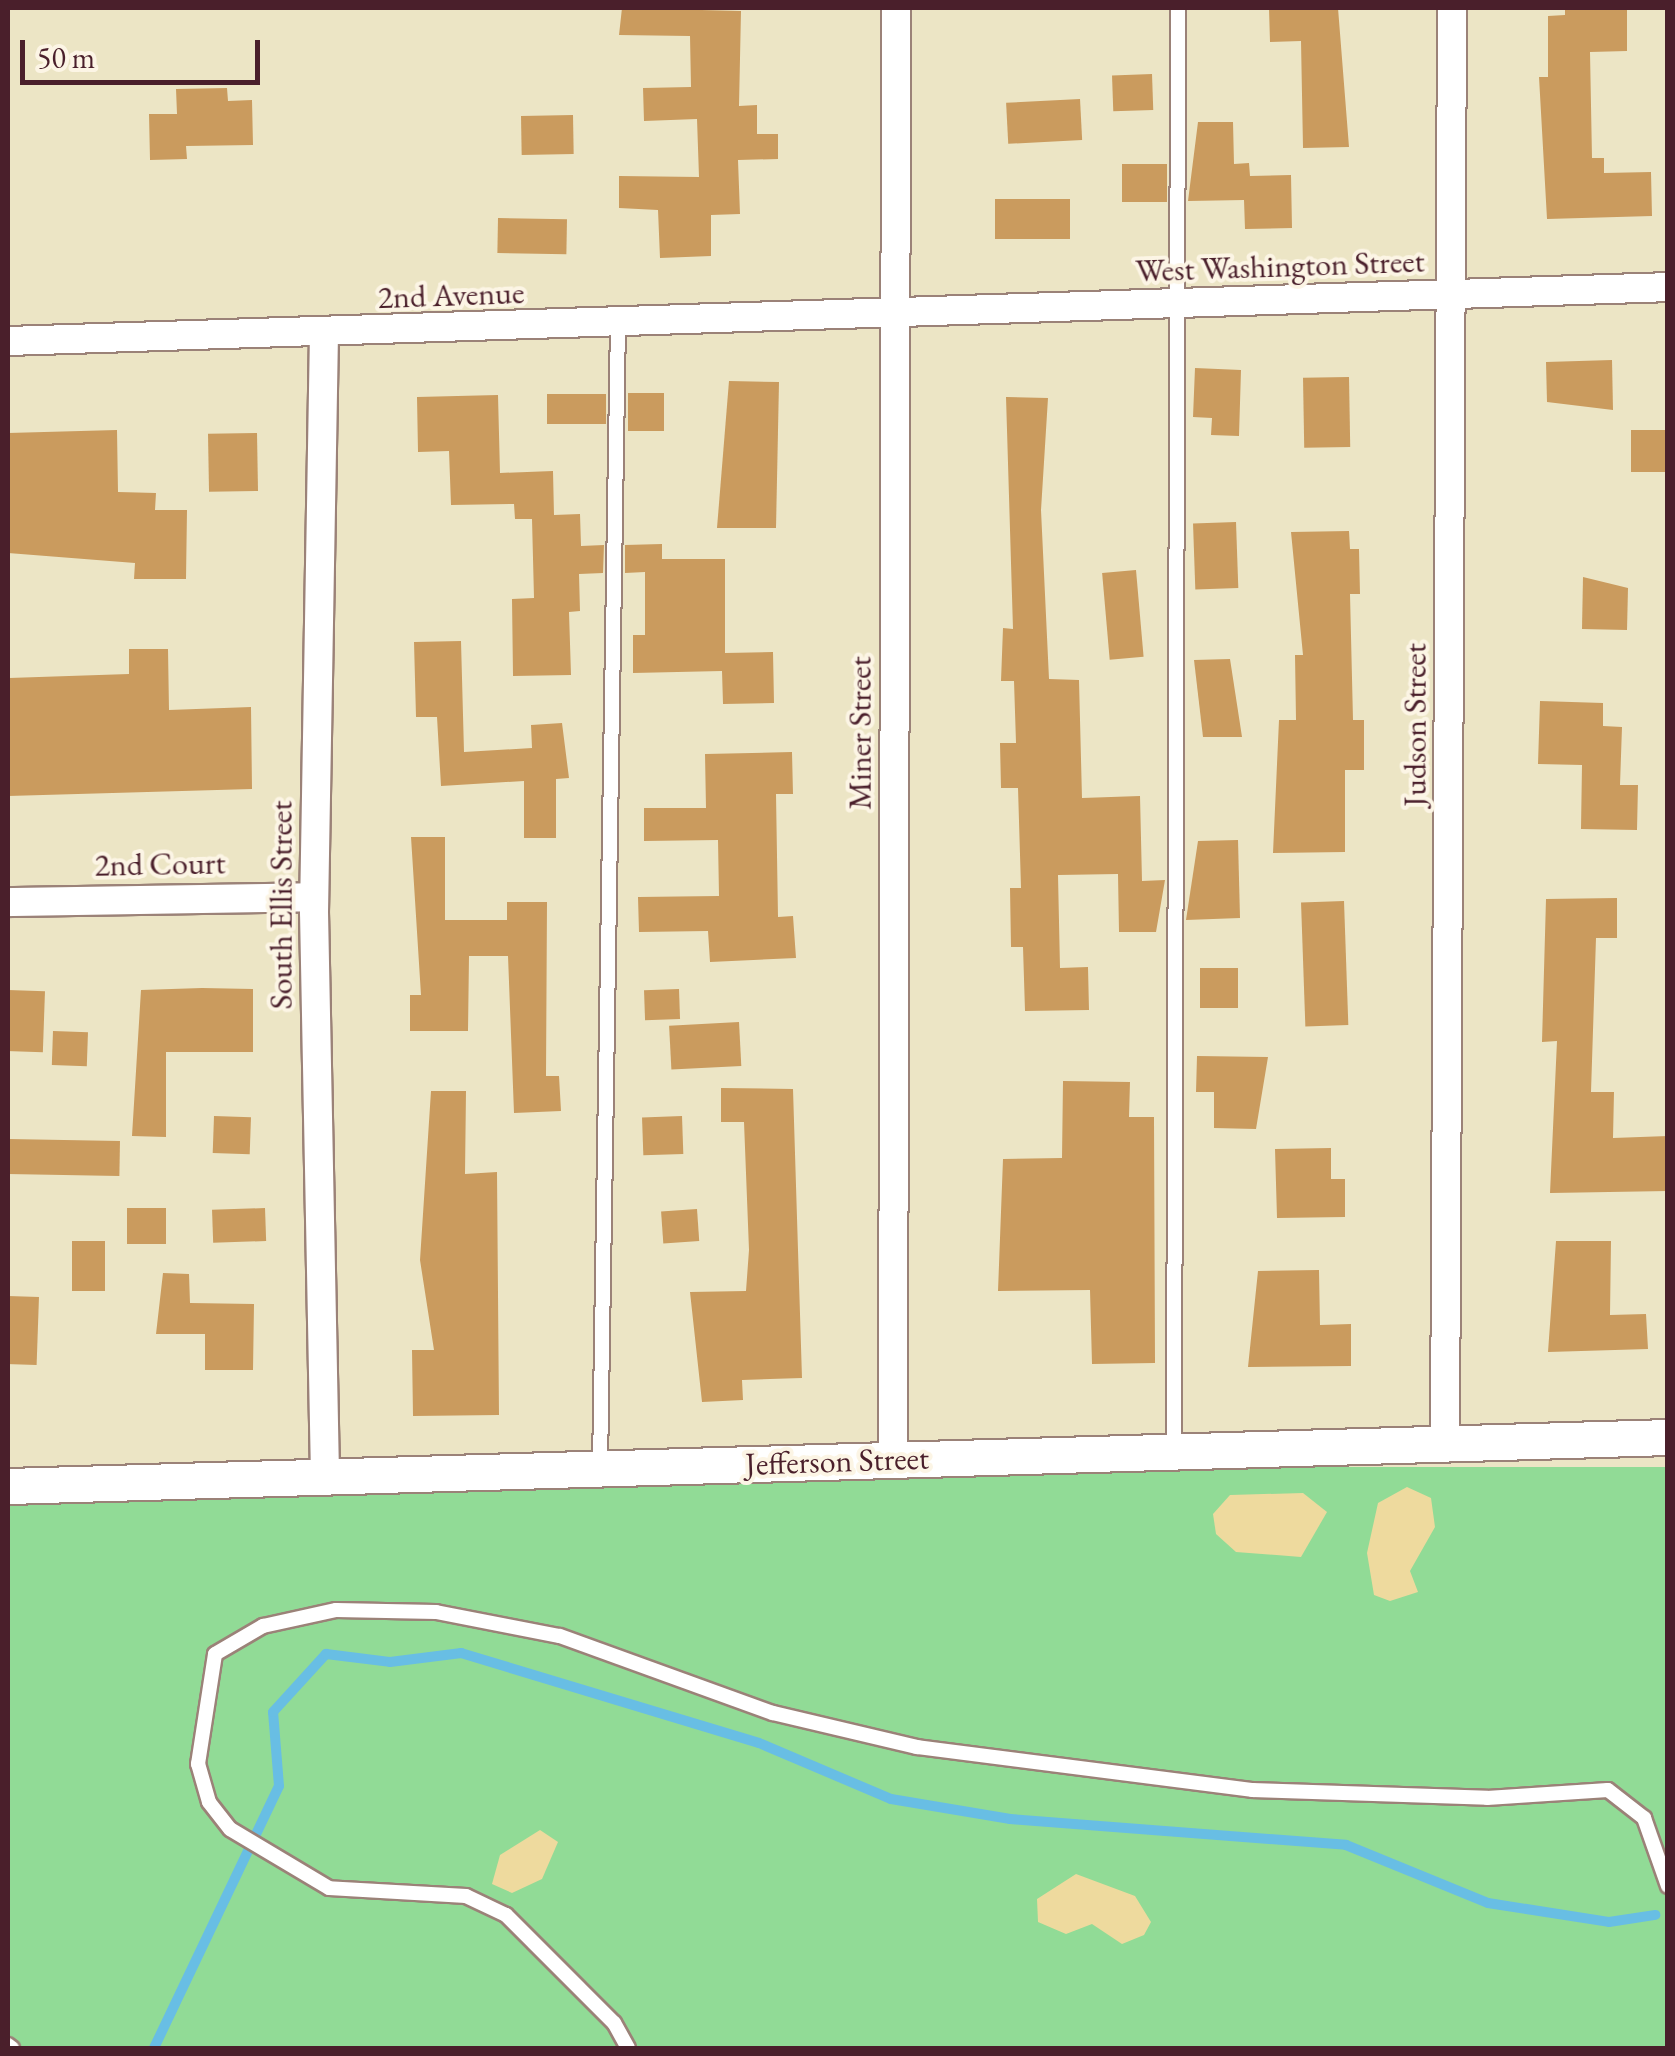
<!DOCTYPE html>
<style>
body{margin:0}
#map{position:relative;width:1675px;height:2056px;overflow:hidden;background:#ece5c5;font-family:"EB Garamond",serif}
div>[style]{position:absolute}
.green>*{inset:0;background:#91db96;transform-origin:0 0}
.sand>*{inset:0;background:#eeda9e}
.stream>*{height:10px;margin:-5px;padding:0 5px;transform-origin:5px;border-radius:5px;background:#68bee4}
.building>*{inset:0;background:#ca9b5e;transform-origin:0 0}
.roads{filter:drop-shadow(2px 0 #9b8278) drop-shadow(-2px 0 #9b8278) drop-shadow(0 2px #9b8278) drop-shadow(0 -2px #9b8278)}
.service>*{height:14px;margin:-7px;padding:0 7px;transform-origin:7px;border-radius:7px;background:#fff}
.minor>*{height:28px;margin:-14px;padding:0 14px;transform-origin:14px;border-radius:14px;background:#fff}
.tertiary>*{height:35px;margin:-17.5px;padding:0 17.5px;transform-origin:17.5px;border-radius:17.5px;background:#fff}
span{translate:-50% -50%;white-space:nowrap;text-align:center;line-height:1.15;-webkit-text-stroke:8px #fcf5e5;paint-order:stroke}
.street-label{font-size:32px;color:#4a1f2b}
.frame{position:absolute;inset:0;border:10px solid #4a1f2b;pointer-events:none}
.scale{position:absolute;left:20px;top:40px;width:240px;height:45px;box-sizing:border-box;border:5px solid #4a1f2b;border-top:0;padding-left:12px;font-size:30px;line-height:35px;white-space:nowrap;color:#4a1f2b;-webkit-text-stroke:8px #fcf5e5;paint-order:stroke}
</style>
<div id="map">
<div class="green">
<div style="left:1667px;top:1467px;width:581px;height:1660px;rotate:90deg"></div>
</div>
<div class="sand">
<div style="clip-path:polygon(1407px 1487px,1431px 1498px,1435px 1527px,1410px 1571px,1418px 1592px,1390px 1601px,1374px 1595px,1367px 1553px,1378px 1503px)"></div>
<div style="clip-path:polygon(1303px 1493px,1327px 1512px,1301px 1557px,1236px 1552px,1216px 1534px,1213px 1514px,1230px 1495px)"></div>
<div style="clip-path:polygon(540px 1830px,558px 1842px,542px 1879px,512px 1893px,492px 1884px,500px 1855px)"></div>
<div style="clip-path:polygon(1076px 1874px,1135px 1896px,1151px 1922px,1144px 1935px,1122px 1944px,1092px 1924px,1066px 1934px,1038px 1922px,1037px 1899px)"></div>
</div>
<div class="stream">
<div style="left:154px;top:2048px;width:290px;rotate:-64.5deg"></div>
<div style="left:279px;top:1786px;width:74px;rotate:-94.6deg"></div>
<div style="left:273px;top:1712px;width:79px;rotate:-47.6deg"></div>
<div style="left:326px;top:1654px;width:64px;rotate:7.1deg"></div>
<div style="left:390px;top:1662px;width:72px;rotate:-7.2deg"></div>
<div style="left:461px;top:1653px;width:311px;rotate:16.8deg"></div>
<div style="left:759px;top:1743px;width:143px;rotate:23deg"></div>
<div style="left:891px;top:1799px;width:121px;rotate:9.5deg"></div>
<div style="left:1010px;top:1819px;width:337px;rotate:4.4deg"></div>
<div style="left:1346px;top:1845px;width:153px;rotate:22.2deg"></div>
<div style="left:1488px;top:1903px;width:122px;rotate:8.9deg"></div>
<div style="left:1609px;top:1922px;width:47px;rotate:-8.7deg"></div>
</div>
<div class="building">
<div style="clip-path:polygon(622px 8px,741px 11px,739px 106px,757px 105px,757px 134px,778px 134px,778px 159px,738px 160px,740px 214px,711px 215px,711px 256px,660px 258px,658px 210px,619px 208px,619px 176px,699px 177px,697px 119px,644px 121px,643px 88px,691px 87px,690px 36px,619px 35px)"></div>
<div style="clip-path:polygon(1269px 8px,1338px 8px,1349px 147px,1303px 148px,1301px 41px,1270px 42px)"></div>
<div style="clip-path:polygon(1565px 8px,1627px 8px,1627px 51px,1590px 52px,1592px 158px,1604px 158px,1604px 173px,1651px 172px,1652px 216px,1547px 219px,1539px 77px,1548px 77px,1548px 16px,1565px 15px)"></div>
<div style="left:1152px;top:74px;width:36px;height:40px;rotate:88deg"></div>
<div style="clip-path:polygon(227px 88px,228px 101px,252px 100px,253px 145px,186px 146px,187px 159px,150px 160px,149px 114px,177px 114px,176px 89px)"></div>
<div style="left:1080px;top:99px;width:41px;height:74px;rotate:87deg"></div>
<div style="left:573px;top:115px;width:39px;height:52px;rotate:89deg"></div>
<div style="clip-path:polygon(1198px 122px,1233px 122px,1234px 164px,1249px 163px,1250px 176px,1291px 175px,1292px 228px,1245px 229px,1244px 200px,1188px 201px)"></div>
<div style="left:1167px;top:164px;width:38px;height:45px;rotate:90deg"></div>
<div style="left:1070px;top:199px;width:40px;height:75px;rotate:90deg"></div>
<div style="left:498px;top:218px;width:69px;height:35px;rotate:1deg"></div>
<div style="clip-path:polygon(1612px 360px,1613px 410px,1547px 402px,1546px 362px)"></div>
<div style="clip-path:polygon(1195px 368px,1241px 370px,1239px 436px,1211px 435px,1212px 418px,1193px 417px)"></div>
<div style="left:1349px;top:377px;width:70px;height:46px;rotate:89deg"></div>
<div style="clip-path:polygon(729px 381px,779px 382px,776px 528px,717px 528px)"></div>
<div style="left:628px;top:393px;width:36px;height:38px"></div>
<div style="left:547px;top:394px;width:59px;height:30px"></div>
<div style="clip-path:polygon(498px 395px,500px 473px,553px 471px,554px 515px,580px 514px,581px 546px,604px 545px,603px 573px,579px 574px,580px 611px,569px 612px,571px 675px,513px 676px,512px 599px,534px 598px,532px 519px,515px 519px,514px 504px,451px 505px,449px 451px,418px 452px,417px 397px)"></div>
<div style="clip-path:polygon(1006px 397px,1048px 398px,1041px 510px,1049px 679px,1079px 680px,1082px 798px,1140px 796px,1142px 881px,1165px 880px,1156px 932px,1119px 932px,1118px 874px,1058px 875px,1060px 968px,1088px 967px,1089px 1010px,1025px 1011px,1023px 947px,1011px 947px,1010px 888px,1021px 888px,1018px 788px,1001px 788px,1000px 743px,1016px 743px,1014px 681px,1001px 681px,1003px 628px,1013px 629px)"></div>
<div style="clip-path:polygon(117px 430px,118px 492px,156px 493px,155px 510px,187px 510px,186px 579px,134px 579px,135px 563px,8px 553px,8px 433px)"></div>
<div style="left:1668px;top:430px;width:42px;height:37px;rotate:90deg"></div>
<div style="left:257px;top:433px;width:58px;height:49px;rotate:89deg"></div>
<div style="left:1236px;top:522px;width:66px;height:43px;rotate:88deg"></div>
<div style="clip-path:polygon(1349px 531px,1350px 549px,1359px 549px,1360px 594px,1350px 594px,1353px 720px,1364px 720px,1364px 770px,1345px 770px,1345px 852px,1273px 853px,1279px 720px,1296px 720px,1295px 655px,1303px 655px,1291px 532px)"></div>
<div style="clip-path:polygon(662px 544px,662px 559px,725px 559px,725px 653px,773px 652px,774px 703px,723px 704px,722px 671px,633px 673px,633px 635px,645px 635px,645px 572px,625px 573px,625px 545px)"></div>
<div style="left:1136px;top:570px;width:87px;height:34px;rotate:85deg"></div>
<div style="clip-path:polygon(1583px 577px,1628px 588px,1627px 630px,1582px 629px)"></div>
<div style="clip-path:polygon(461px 641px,464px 752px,532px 748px,531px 725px,562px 723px,569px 778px,556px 779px,556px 838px,524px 838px,524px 781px,441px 786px,437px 717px,416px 717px,414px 642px)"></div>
<div style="clip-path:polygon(129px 649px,168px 649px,169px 710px,251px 707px,252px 789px,8px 796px,9px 678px,129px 674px)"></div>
<div style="clip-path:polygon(1230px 659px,1242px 737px,1203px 737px,1194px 660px)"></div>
<div style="clip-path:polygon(1540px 701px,1603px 703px,1603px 726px,1622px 727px,1620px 785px,1638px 785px,1637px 830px,1581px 829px,1582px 765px,1538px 764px)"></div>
<div style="clip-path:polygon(792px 752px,793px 794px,776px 794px,778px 917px,793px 916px,796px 958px,710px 962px,708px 931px,639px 932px,638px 897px,719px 896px,718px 840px,644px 841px,644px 808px,706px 808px,705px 754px)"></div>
<div style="clip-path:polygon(411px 837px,445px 837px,445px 920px,507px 920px,507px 902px,547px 902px,546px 1076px,559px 1076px,561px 1111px,514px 1113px,508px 956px,469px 956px,468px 1031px,410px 1031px,410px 995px,421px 995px)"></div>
<div style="clip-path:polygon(1238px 840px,1240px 918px,1186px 920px,1198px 841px)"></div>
<div style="clip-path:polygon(1617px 898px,1617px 938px,1596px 938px,1591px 1092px,1614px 1092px,1613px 1138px,1668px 1136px,1668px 1191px,1550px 1193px,1557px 1041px,1542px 1042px,1546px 899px)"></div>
<div style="left:1344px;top:901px;width:124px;height:43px;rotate:88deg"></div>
<div style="left:1200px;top:968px;width:38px;height:40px"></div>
<div style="clip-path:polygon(202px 988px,253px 989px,253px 1052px,166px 1052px,166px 1137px,132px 1136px,141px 990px)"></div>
<div style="left:679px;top:989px;width:30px;height:35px;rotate:88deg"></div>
<div style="left:8px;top:990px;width:37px;height:61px;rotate:2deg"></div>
<div style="left:739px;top:1022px;width:44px;height:70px;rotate:87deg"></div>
<div style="left:53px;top:1031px;width:35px;height:34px;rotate:2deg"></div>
<div style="clip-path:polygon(1197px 1056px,1268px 1057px,1256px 1129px,1214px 1128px,1214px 1092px,1196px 1092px)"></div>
<div style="clip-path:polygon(1063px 1081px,1130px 1082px,1129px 1117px,1154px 1117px,1155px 1363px,1092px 1364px,1090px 1290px,998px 1291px,1003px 1159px,1062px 1158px)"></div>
<div style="clip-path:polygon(721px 1088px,793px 1089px,802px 1378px,742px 1380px,743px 1400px,702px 1402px,690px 1292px,746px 1291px,749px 1250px,744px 1122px,721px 1122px)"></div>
<div style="clip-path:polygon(431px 1091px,466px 1091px,465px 1174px,497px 1172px,499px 1415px,413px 1416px,412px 1350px,434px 1350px,420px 1260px)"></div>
<div style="left:214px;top:1116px;width:37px;height:37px;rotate:2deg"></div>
<div style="left:682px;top:1116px;width:38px;height:40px;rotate:88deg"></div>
<div style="left:8px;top:1139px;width:112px;height:35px;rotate:1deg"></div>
<div style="clip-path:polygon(1331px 1148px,1331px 1179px,1345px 1179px,1345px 1217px,1277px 1218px,1275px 1149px)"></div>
<div style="left:166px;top:1208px;width:36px;height:39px;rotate:90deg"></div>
<div style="left:265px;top:1208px;width:33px;height:53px;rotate:88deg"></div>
<div style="left:697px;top:1209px;width:32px;height:36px;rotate:86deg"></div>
<div style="left:72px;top:1241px;width:33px;height:50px"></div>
<div style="clip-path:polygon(1556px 1241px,1611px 1241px,1610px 1315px,1646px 1314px,1648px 1349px,1548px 1352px)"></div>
<div style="clip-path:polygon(1319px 1270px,1320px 1325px,1351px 1324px,1351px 1366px,1248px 1367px,1258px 1271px)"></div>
<div style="clip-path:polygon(163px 1273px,189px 1274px,190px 1303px,254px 1304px,253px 1370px,205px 1370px,205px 1334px,156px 1334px)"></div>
<div style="left:8px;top:1296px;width:31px;height:68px;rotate:2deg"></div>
</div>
<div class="roads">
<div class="service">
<div style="left:1174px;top:1450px;width:1442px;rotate:-89.84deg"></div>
<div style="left:600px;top:1467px;width:1142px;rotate:-89.1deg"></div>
<div style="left:8px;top:2045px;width:5px;rotate:37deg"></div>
<div style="left:628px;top:2048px;width:29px;rotate:-119deg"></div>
<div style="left:614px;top:2023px;width:153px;rotate:-135deg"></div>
<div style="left:506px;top:1915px;width:44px;rotate:-154.6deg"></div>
<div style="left:466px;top:1896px;width:137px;rotate:-176.7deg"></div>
<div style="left:329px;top:1888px;width:115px;rotate:-149.2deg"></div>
<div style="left:230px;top:1829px;width:34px;rotate:-128deg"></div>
<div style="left:209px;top:1802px;width:40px;rotate:-106deg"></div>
<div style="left:198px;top:1764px;width:111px;rotate:-81.2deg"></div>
<div style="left:215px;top:1654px;width:56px;rotate:-30.3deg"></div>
<div style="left:263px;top:1626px;width:75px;rotate:-12.4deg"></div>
<div style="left:336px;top:1610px;width:100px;rotate:1.1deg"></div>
<div style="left:436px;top:1612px;width:126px;rotate:11deg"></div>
<div style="left:560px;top:1636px;width:226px;rotate:19.9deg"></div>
<div style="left:773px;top:1713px;width:148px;rotate:13.3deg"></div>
<div style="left:917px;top:1747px;width:338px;rotate:7.3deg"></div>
<div style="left:1252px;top:1790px;width:235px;rotate:1.9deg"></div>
<div style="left:1487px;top:1798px;width:121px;rotate:-3.8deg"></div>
<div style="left:1608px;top:1790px;width:46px;rotate:37.9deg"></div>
<div style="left:1644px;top:1818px;width:72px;rotate:70.6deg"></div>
</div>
<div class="minor">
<div style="left:324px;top:333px;width:579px;rotate:90.99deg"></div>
<div style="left:314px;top:912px;width:564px;rotate:88.88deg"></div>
<div style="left:8px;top:341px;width:1661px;rotate:-1.86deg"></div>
<div style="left:8px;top:902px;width:306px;rotate:-0.9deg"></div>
<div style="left:1445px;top:1443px;width:1435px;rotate:-89.72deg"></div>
<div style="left:893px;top:1459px;width:1451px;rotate:-89.88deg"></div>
</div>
<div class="tertiary">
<div style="left:8px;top:1486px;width:1661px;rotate:-1.69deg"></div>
</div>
</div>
<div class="street-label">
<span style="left:1280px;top:266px;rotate:-2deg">West Washington Street</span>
<span style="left:451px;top:295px;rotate:-2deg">2nd Avenue</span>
<span style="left:1415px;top:725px;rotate:-90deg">Judson Street</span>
<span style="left:860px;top:733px;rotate:-90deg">Miner Street</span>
<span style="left:160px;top:864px;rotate:-1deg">2nd Court</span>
<span style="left:281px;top:905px;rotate:-90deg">South Ellis Street</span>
<span style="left:837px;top:1461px;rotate:-2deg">Jefferson Street</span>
</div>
<div class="frame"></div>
<div class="scale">50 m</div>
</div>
